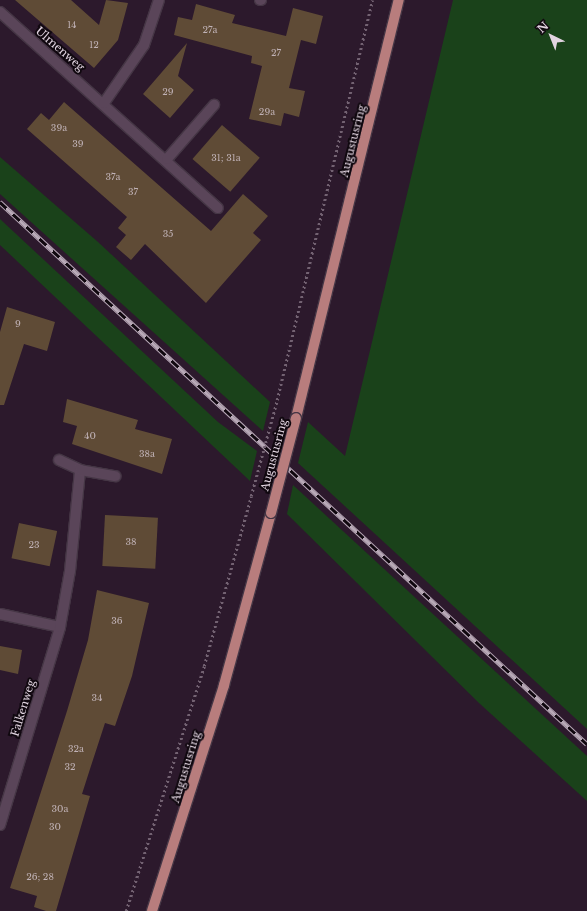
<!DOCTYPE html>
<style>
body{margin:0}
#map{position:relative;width:587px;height:911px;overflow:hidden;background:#2c192c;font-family:"Libre Baskerville",serif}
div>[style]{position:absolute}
.green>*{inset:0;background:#1a421a}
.building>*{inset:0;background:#5f4b36;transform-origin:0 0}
.path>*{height:2.5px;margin-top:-1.25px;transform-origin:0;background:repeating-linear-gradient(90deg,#736272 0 2px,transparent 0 5px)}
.roads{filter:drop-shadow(1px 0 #453645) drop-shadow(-1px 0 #453645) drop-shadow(0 1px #453645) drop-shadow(0 -1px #453645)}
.minor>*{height:10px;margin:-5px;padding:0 5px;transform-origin:5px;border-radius:5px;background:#5a4559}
.major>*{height:10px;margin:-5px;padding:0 5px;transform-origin:5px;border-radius:5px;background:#b87d7d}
.rail>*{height:4.5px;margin-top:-2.25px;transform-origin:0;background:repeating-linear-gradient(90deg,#10080f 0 9px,#b9aab8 0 18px);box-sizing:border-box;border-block:1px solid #b9aab8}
.path-bridge>*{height:2.5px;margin-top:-1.25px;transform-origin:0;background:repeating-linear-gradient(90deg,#736272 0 2px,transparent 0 5px)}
.bridges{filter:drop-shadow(1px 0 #453645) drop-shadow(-1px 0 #453645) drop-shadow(0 1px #453645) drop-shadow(0 -1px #453645)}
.major-bridge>*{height:10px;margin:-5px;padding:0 5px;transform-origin:5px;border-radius:5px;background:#b87d7d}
span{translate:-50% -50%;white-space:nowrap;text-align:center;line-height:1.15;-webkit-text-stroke:4px #10080f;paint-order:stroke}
.number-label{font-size:9px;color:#c0b2b6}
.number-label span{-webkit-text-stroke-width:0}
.street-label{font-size:11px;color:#e1d4e0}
.north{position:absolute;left:531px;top:16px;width:40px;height:40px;-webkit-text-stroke:3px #10080f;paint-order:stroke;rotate:317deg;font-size:11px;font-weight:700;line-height:16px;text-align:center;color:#e1d4e0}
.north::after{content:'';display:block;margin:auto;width:14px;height:18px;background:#e1d4e0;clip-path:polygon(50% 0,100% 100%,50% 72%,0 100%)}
</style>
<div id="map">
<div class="green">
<div style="clip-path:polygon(453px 0,587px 0,587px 729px,298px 463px,308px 422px,345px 456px)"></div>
<div style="clip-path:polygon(0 157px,98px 242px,270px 402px,263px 431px,0 194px)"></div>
<div style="clip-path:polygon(0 219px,218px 422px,257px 451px,250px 481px,0 245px)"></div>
<div style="clip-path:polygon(293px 485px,587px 756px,587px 801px,479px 703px,287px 514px)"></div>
</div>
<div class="building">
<div style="clip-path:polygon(15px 0,71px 0,99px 25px,106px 0,128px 3px,118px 40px,94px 68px)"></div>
<div style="clip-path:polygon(196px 4px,235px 15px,232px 23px,286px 36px,293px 8px,323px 16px,316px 44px,301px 40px,289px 88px,305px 91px,299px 117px,284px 113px,281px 126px,249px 119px,262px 66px,251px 63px,252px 56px,174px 35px,178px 17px,192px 20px)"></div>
<div style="clip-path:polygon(187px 43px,178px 76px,194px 90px,170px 118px,143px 94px)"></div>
<div style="clip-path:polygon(64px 102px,211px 231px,243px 194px,268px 216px,253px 233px,261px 240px,206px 303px,145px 244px,131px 260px,116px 247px,126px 235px,118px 228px,127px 217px,27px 129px,41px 113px,49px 120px)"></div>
<div style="left:222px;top:125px;width:50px;height:45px;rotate:41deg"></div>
<div style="clip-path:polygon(7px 307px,55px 322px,47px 351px,24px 344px,4px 405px,0 405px,0 332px)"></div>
<div style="clip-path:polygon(67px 399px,138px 420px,135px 429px,172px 439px,162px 474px,72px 444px,77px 426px,63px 422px)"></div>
<div style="left:105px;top:515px;width:53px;height:51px;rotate:3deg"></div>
<div style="left:19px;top:523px;width:39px;height:36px;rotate:12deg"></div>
<div style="clip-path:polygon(97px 590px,149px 603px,132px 676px,115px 726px,105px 723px,90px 769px,82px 794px,90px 796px,56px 911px,46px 911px,34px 907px,37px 896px,10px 888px,67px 711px,88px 640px)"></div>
<div style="clip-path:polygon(0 646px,22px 650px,18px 674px,0 670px)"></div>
</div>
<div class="path">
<div style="left:277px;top:400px;width:411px;rotate:-76.6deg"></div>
<div style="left:126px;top:911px;width:257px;rotate:-72.3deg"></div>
<div style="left:204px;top:666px;width:176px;rotate:-74.5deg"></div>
</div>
<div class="roads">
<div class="minor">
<div style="left:260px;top:0;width:1px"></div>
<div style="left:0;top:12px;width:293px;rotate:42deg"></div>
<div style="left:104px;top:103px;width:70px;rotate:-55.4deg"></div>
<div style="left:144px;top:45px;width:47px;rotate:-71.6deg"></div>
<div style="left:167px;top:159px;width:72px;rotate:-49deg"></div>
<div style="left:59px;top:460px;width:23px;rotate:25deg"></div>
<div style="left:0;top:614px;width:61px;rotate:12.2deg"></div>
<div style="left:0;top:825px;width:207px;rotate:-73.1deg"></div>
<div style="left:60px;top:627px;width:57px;rotate:-79.9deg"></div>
<div style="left:70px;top:571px;width:101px;rotate:-84.3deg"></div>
<div style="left:80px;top:470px;width:36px;rotate:10deg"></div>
</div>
<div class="major">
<div style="left:296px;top:418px;width:431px;rotate:-76.2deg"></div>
<div style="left:152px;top:911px;width:237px;rotate:-72.3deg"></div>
<div style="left:224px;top:685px;width:178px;rotate:-74.7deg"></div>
</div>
</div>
<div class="rail">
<div style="left:0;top:202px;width:799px;rotate:42.72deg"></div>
</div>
<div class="path-bridge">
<div style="left:251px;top:496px;width:99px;rotate:-74.8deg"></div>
</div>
<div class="bridges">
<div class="major-bridge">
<div style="left:271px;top:513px;width:98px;rotate:-75.3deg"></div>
</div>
</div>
<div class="number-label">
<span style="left:72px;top:25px">14</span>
<span style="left:210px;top:30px">27a</span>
<span style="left:94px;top:45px">12</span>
<span style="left:276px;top:53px">27</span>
<span style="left:168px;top:92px">29</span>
<span style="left:267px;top:112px">29a</span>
<span style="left:59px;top:128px">39a</span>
<span style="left:78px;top:144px">39</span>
<span style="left:226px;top:158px">31; 31a</span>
<span style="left:113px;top:177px">37a</span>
<span style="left:133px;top:192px">37</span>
<span style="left:168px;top:234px">35</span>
<span style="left:18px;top:324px">9</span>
<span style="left:90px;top:436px">40</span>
<span style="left:147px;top:454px">38a</span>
<span style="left:131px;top:542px">38</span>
<span style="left:34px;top:545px">23</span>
<span style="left:117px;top:621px">36</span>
<span style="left:97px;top:698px">34</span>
<span style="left:76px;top:749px">32a</span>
<span style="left:70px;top:767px">32</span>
<span style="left:60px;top:809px">30a</span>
<span style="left:55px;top:827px">30</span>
<span style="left:40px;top:877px">26; 28</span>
</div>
<div class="street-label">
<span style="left:60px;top:49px;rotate:41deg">Ulmenweg</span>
<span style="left:353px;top:141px;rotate:-76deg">Augustusring</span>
<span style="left:274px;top:455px;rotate:-75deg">Augustusring</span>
<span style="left:23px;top:708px;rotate:-73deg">Falkenweg</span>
<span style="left:186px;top:767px;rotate:-73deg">Augustusring</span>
</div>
<div class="north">N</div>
</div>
